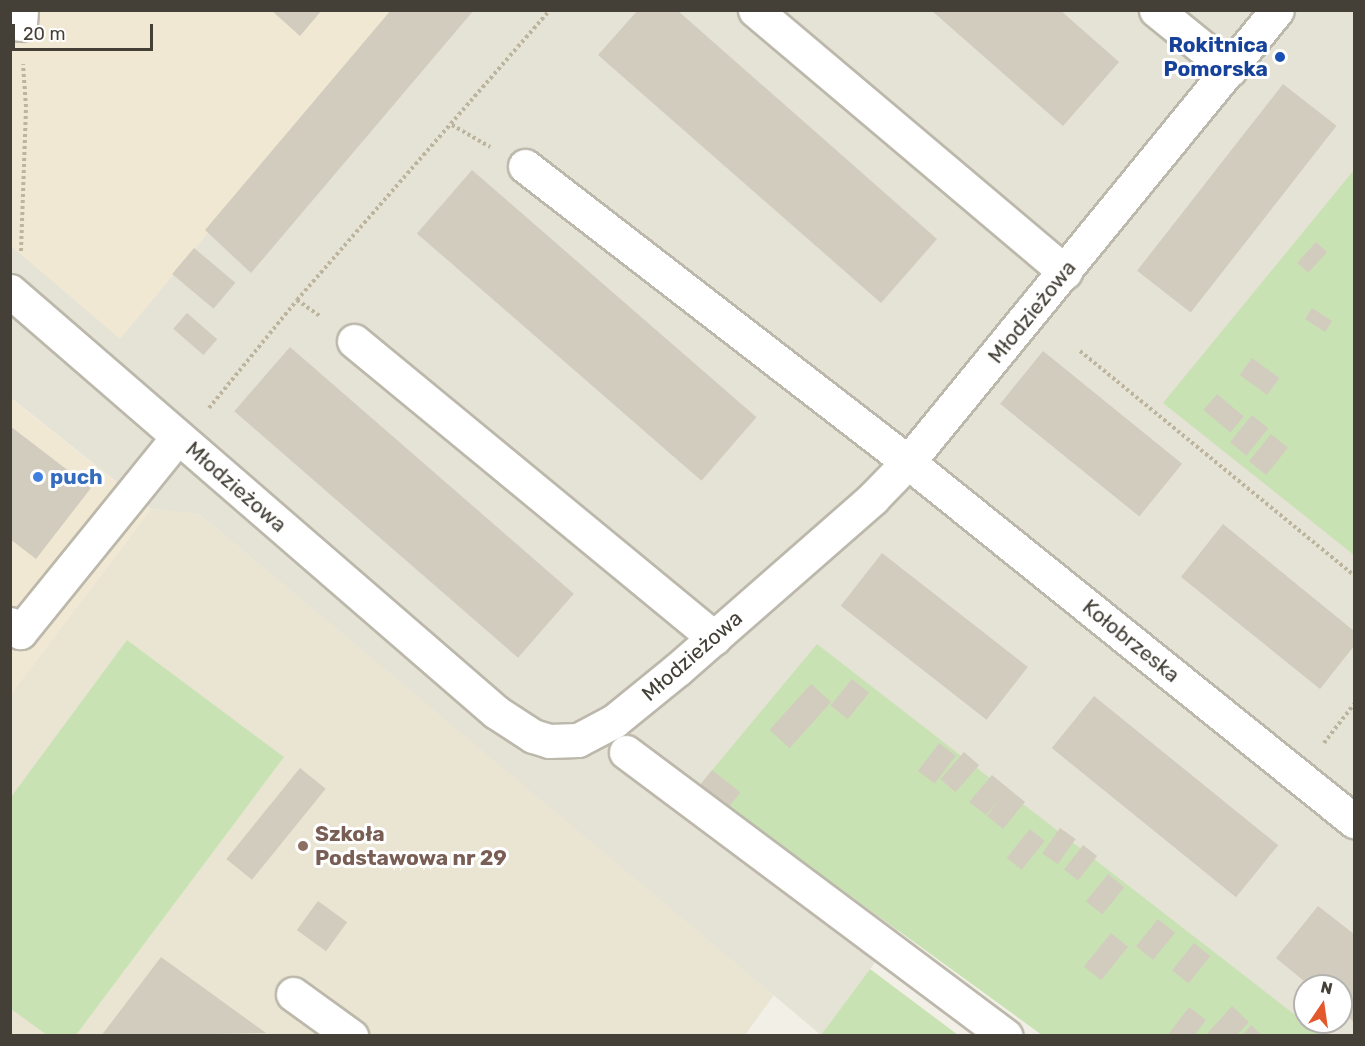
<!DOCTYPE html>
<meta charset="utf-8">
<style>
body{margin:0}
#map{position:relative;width:1365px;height:1046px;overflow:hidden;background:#f2efe7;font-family:Rubik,sans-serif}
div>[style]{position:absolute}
.residential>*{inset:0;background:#e5e2d6}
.commercial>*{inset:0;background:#f1e8d4}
.education>*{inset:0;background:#e9e5d2}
.green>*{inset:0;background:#c9e2b4}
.building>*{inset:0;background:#d2ccbe;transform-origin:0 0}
.path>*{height:4px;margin-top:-2px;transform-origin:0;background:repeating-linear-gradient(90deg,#bcb49d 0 3px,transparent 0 6px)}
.roads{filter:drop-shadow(2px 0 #bcb8ab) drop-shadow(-2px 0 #bcb8ab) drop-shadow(0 2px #bcb8ab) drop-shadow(0 -2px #bcb8ab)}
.minor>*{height:33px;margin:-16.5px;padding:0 16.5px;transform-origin:16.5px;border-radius:16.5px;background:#fff}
.dots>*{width:16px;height:16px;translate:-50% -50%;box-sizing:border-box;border:3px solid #fff;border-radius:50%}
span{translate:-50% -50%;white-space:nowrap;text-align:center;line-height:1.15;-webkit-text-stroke:6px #fff;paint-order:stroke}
.transit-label{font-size:21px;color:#164399;font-weight:700}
.right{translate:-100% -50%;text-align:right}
.street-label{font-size:21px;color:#444037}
.shop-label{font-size:21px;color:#366cbe;font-weight:700}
.left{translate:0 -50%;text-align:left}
.education-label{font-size:21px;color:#785e54;font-weight:700}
.frame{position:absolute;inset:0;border:12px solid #444037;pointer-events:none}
.north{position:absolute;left:1293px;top:974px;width:60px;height:60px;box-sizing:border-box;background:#fff;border:2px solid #b4b3af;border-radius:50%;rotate:13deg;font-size:16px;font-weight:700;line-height:24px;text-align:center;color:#444037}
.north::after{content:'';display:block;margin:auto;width:21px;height:27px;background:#e3592d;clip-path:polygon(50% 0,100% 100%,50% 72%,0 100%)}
.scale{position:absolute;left:12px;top:24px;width:141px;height:27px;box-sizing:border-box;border:3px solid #444037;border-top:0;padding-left:8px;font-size:18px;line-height:21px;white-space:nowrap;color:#444037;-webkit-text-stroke:4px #fff;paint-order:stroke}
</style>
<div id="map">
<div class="residential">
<div style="clip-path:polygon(evenodd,10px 11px,1354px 11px,1354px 1035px,1042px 1035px,900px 929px,821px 1035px,199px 514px,151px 509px,11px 398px,10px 11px,1305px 986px,1341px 986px,1341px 1022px,1305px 1022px,1305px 986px)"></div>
</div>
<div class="commercial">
<div style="clip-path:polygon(11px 11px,393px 11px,120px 339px,11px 246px)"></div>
<div style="clip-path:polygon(10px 398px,151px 509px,11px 696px,10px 696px)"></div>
</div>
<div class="education">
<div style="clip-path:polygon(151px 509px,199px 514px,774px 995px,745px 1035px,11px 1035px,10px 696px)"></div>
</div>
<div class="green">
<div style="clip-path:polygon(1354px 170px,1354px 555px,1163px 403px)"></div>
<div style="clip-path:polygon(127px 640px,284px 757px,76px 1035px,47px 1035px,11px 1009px,11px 797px)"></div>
<div style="clip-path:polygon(817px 644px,1321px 1035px,1042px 1035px,699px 786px)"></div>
<div style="clip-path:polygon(870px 969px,958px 1035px,821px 1035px)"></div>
</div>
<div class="building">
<div style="clip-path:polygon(271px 10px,322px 10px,300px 36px)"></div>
<div style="clip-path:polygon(391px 10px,474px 10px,251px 273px,205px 230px)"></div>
<div style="clip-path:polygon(638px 10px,677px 10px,937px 239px,881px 303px,598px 55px)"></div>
<div style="clip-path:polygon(931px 10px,1060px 10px,1119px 62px,1063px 126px)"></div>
<div style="left:1283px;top:84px;width:68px;height:237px;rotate:38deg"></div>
<div style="left:472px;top:170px;width:377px;height:84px;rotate:41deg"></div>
<div style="left:1316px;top:242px;width:15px;height:28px;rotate:42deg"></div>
<div style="left:194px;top:248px;width:54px;height:34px;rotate:40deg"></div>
<div style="left:1312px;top:308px;width:24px;height:13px;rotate:33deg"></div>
<div style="left:187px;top:313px;width:40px;height:21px;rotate:41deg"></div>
<div style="left:290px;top:347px;width:376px;height:85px;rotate:41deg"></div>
<div style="left:1043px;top:351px;width:179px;height:68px;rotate:39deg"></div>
<div style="left:1252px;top:358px;width:34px;height:21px;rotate:36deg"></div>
<div style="left:1217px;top:394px;width:35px;height:21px;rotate:40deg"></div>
<div style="left:1252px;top:415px;width:21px;height:35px;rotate:39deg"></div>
<div style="clip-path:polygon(10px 426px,91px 488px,36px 559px,10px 539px)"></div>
<div style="left:1271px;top:434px;width:22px;height:35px;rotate:39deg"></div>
<div style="clip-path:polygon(1223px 524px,1354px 631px,1354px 646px,1320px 689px,1181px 577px)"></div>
<div style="left:882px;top:553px;width:185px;height:67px;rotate:38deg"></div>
<div style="left:852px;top:679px;width:22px;height:34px;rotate:39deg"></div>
<div style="left:811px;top:684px;width:27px;height:62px;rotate:42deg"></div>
<div style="left:1094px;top:696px;width:237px;height:67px;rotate:39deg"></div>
<div style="left:939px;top:743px;width:21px;height:35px;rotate:37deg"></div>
<div style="left:964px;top:752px;width:20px;height:36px;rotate:41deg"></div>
<div style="left:300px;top:768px;width:33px;height:117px;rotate:39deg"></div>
<div style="left:712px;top:770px;width:36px;height:19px;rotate:38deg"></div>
<div style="clip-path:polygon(992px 775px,1025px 802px,1003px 829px,987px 816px,1000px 799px,986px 815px,969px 802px)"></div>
<div style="left:1060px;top:828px;width:19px;height:31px;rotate:35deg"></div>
<div style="left:1030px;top:829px;width:19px;height:37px;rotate:39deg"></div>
<div style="left:1083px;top:845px;width:18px;height:31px;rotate:38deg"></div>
<div style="left:1108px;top:874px;width:21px;height:35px;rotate:39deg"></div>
<div style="left:318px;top:901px;width:36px;height:36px;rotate:36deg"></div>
<div style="clip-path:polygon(1318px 906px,1354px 934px,1354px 1022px,1341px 1011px,1341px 986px,1310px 986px,1276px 958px)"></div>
<div style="left:1158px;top:919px;width:22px;height:35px;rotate:39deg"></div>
<div style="left:1111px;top:933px;width:22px;height:43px;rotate:39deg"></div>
<div style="left:1194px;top:943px;width:21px;height:35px;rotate:39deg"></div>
<div style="clip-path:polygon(161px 957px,266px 1033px,101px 1036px)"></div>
<div style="clip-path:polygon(1232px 1006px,1249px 1022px,1236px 1036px,1205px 1036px)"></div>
<div style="clip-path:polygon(1189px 1007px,1206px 1020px,1194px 1036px,1167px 1036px)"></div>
<div style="clip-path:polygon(1251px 1025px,1263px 1036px,1242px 1036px)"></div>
</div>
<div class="path">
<div style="left:452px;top:125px;width:44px;rotate:30.1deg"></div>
<div style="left:21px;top:251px;width:144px;rotate:-88deg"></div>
<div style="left:26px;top:107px;width:43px;rotate:-94deg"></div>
<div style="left:297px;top:300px;width:29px;rotate:35deg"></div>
<div style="left:1080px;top:351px;width:354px;rotate:39.3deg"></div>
<div style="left:209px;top:408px;width:139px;rotate:-50.8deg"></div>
<div style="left:297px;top:300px;width:385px;rotate:-48.9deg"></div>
<div style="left:1324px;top:743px;width:49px;rotate:-52.4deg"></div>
</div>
<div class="roads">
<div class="minor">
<div style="left:755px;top:10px;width:406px;rotate:40.2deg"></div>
<div style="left:1156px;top:10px;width:95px;rotate:39deg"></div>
<div style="left:20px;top:24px;width:14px;rotate:-86deg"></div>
<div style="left:525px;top:166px;width:484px;rotate:37.7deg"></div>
<div style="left:908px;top:462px;width:573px;rotate:38.83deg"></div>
<div style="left:10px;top:291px;width:643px;rotate:40.9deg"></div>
<div style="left:496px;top:712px;width:44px;rotate:33deg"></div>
<div style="left:533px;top:736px;width:17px;rotate:17deg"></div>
<div style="left:549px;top:741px;width:29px;rotate:-2deg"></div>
<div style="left:578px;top:740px;width:41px;rotate:-27.8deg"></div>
<div style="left:614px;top:721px;width:82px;rotate:-39.1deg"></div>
<div style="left:678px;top:669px;width:259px;rotate:-41.2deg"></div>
<div style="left:873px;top:498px;width:50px;rotate:-45.8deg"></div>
<div style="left:908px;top:462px;width:583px;rotate:-50.77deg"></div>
<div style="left:354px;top:341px;width:467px;rotate:39.5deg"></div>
<div style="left:10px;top:624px;width:13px;rotate:39deg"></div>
<div style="left:20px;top:632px;width:251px;rotate:-51deg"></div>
<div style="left:626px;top:752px;width:474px;rotate:36.8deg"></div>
<div style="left:293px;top:994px;width:72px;rotate:35.9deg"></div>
</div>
</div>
<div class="dots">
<div style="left:1280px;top:57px;background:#1a4fb4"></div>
<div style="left:38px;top:477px;background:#3f7fe0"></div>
<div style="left:303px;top:846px;background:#8d6e63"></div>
</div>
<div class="transit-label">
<span class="right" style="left:1268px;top:57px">Rokitnica<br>Pomorska</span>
</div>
<div class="street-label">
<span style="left:1032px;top:312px;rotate:-51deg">Młodzieżowa</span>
<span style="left:236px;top:487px;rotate:41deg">Młodzieżowa</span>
<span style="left:1131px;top:641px;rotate:39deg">Kołobrzeska</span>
<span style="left:692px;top:656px;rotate:-41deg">Młodzieżowa</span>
</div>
<div class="shop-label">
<span class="left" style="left:50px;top:477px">puch</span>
</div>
<div class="education-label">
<span class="left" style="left:315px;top:846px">Szkoła<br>Podstawowa nr 29</span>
</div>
<div class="frame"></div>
<div class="north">N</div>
<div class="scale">20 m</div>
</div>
